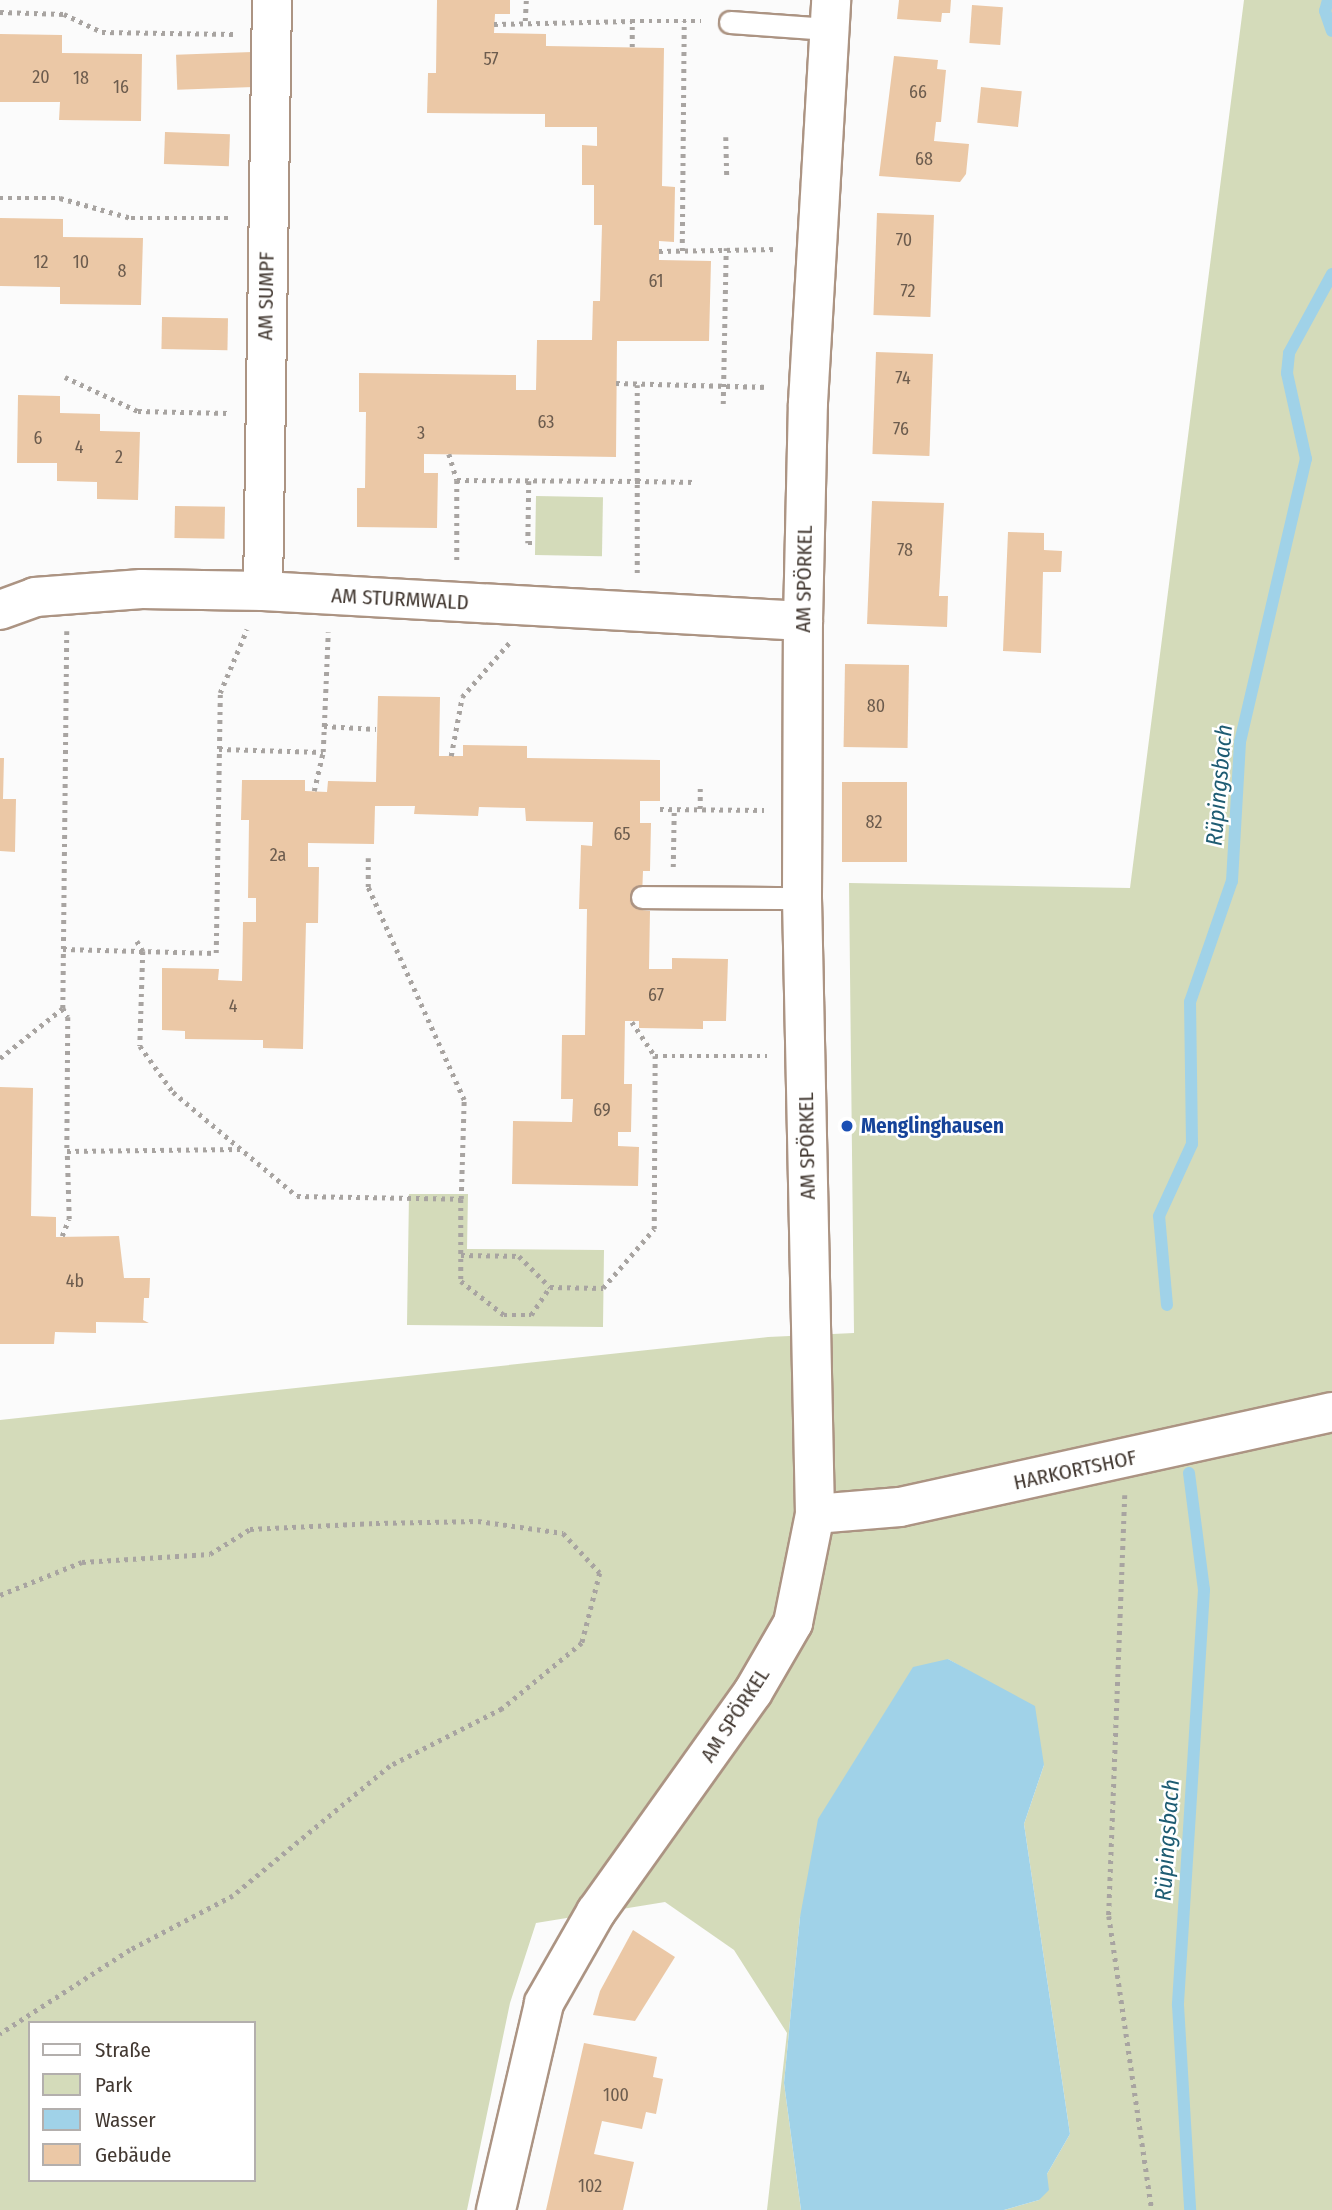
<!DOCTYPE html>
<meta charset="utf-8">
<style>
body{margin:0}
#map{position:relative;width:1332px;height:2210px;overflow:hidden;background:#fbfbfb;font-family:"Fira Sans Condensed",sans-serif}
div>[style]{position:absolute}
.green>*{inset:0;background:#d4dbba;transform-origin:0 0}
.water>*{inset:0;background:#a0d2e8}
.stream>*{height:12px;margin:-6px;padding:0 6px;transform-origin:6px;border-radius:6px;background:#a0d2e8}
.building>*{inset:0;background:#ebc8a6;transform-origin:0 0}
.path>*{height:4.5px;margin-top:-2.25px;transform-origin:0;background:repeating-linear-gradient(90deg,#a8a4a1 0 3.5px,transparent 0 8.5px)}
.roads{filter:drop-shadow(2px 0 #ac9483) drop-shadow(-2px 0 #ac9483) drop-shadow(0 2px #ac9483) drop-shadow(0 -2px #ac9483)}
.lane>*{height:21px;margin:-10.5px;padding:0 10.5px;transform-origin:10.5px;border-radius:10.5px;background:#fff}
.street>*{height:38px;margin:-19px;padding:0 19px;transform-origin:19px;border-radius:19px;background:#fff}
.dots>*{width:19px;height:19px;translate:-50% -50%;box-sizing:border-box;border:4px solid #fff;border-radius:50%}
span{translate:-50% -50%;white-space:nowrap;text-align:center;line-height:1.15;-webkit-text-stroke:5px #fff;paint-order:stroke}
.number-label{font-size:18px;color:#6c5c4e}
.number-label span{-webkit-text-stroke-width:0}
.street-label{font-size:21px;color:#423831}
.transit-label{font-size:21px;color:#164399;font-weight:700}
.left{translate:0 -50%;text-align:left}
.water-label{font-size:23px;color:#1e5c73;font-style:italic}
.legend{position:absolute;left:28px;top:2021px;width:228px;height:161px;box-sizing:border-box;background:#fff;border:2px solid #b3afad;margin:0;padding:9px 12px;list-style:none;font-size:21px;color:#423831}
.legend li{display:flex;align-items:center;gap:14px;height:35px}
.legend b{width:35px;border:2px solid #b3afad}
</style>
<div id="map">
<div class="green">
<div style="clip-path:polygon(evenodd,1244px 0,1332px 0,1332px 1393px,1313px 1400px,1315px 1438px,1332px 1432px,1332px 2210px,1004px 2210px,1039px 2200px,1047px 2174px,1070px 2134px,1024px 1824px,1044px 1765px,988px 1682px,948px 1659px,800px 1917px,784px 2083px,801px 2210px,767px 2210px,787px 2033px,734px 1950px,665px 1902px,536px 1923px,510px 2003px,467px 2210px,0 2210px,0 1420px,768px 1337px,854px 1333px,849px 883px,1130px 888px,1244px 0,30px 2023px,254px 2023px,254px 2180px,30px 2180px,30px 2023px)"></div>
<div style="left:536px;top:496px;width:67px;height:59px;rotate:1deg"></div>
<div style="clip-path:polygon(409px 1194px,468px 1194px,467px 1249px,604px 1250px,603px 1327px,407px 1325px)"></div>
</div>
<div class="water">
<div style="clip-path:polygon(948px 1659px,1035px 1706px,1044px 1765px,1024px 1824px,1070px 2134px,1047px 2174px,1049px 2190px,1039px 2200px,1004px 2210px,801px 2210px,784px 2083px,800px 1917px,818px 1819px,913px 1667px)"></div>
</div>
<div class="stream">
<div style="left:1328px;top:0;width:11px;rotate:105deg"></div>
<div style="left:1325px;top:11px;width:21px;rotate:71deg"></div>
<div style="left:1167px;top:1305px;width:89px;rotate:-95.1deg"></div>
<div style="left:1159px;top:1216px;width:79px;rotate:-65.4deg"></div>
<div style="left:1192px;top:1144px;width:142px;rotate:-90.8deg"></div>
<div style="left:1190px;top:1002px;width:128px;rotate:-70.9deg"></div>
<div style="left:1232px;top:881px;width:139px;rotate:-86.7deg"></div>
<div style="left:1240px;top:742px;width:291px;rotate:-76.9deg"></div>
<div style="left:1306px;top:459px;width:88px;rotate:-102.5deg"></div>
<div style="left:1287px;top:373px;width:20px;rotate:-84deg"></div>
<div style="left:1289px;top:353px;width:90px;rotate:-61.4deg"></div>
<div style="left:1189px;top:1473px;width:118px;rotate:82.7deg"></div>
<div style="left:1204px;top:1590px;width:416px;rotate:93.6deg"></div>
<div style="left:1178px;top:2005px;width:205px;rotate:86.6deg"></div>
</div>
<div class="building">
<div style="clip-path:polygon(437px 0,510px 0,510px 14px,495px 14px,494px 33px,546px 34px,546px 46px,664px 48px,662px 186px,675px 187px,674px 242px,659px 241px,659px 260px,711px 261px,709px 341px,617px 341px,616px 457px,424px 454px,424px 473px,438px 473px,437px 528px,357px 527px,357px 488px,365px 488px,366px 412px,359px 412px,359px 373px,516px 375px,516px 390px,536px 390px,537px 340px,592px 340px,593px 301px,600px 301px,602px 225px,594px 225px,594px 185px,582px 185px,582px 145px,597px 146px,597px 127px,545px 127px,545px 114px,427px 113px,428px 73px,436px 73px)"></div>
<div style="clip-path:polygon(899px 0,951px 0,950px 13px,942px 13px,941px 22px,897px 19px)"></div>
<div style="left:972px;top:5px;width:31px;height:38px;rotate:4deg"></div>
<div style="clip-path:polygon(0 34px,62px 35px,62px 53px,142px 54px,141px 121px,59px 120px,60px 102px,0 102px)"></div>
<div style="left:252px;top:52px;width:35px;height:76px;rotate:88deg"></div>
<div style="clip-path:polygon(894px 56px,938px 60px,937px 69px,946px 70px,941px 122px,936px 122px,934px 141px,969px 144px,966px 174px,960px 182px,879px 176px)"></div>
<div style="left:981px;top:87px;width:41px;height:36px;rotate:6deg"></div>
<div style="left:165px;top:132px;width:65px;height:32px;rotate:2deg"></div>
<div style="left:877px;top:213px;width:57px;height:102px;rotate:2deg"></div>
<div style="clip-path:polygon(0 218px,63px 219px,63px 237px,143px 238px,141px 305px,60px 304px,60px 287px,0 286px)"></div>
<div style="left:162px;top:317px;width:66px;height:32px;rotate:1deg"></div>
<div style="left:876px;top:352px;width:57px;height:102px;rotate:2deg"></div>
<div style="clip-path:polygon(18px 395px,60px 396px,60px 413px,100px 414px,100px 431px,140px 432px,138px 500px,97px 499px,97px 482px,57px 481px,57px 463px,17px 463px)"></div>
<div style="clip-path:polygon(872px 501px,944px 503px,939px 596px,948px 596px,947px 627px,867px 624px)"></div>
<div style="left:175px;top:506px;width:50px;height:32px;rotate:1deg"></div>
<div style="clip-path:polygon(1008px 532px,1044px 533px,1044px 550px,1062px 551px,1061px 572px,1043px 572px,1041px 653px,1003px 651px)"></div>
<div style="left:845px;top:664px;width:64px;height:83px;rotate:1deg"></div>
<div style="clip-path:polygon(378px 696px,440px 697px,439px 756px,463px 756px,463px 745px,527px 746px,527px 758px,660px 760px,660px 801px,640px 801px,640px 823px,651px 823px,650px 871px,643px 871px,642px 897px,642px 910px,650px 911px,649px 969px,672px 969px,672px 958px,728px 959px,726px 1021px,703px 1021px,703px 1029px,639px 1028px,639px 1021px,625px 1021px,624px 1084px,632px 1084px,631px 1132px,618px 1132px,618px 1146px,639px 1147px,638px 1186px,512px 1184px,513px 1121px,572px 1122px,573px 1099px,561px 1099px,562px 1035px,585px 1035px,587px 909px,579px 909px,581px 845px,592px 846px,593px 822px,526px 821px,525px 808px,479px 807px,478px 816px,414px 814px,415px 806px,375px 806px,374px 844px,308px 843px,308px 867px,319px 867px,318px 923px,306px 923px,303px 1049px,263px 1048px,263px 1040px,185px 1039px,185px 1031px,162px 1030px,162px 968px,219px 969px,218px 980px,242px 981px,243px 922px,256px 922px,256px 898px,248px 898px,249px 820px,241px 820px,242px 780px,305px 780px,305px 791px,327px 792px,328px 781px,376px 782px)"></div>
<div style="clip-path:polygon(0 758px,4px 758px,3px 799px,16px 799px,15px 852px,0 851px)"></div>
<div style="left:842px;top:782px;width:65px;height:80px"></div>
<div style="clip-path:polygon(0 1087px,33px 1088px,31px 1216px,56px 1217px,56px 1237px,119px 1236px,124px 1278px,150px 1278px,149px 1298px,144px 1298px,143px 1320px,149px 1323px,96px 1322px,96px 1333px,55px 1332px,54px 1344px,0 1344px)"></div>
<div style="clip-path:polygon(633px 1930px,675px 1957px,635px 2021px,593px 2015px,600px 1991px)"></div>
<div style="clip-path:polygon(584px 2043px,657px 2057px,653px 2077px,663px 2079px,656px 2114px,646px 2112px,642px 2129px,602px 2121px,594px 2154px,634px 2162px,623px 2210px,546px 2210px)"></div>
</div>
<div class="path">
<div style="left:0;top:12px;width:64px;rotate:1.8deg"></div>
<div style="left:64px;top:14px;width:42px;rotate:25.3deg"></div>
<div style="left:102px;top:32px;width:131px;rotate:0.9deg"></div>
<div style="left:525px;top:21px;width:21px;rotate:-87deg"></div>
<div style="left:494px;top:24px;width:138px;rotate:-1.2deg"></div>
<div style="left:632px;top:47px;width:26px;rotate:-90deg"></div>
<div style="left:632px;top:21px;width:69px"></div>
<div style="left:726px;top:137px;width:42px;rotate:88.6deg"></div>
<div style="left:0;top:198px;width:60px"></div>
<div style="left:60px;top:198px;width:74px;rotate:15.7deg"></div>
<div style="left:131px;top:218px;width:100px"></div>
<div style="left:659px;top:251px;width:119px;rotate:-1deg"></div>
<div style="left:682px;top:251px;width:230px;rotate:-89.5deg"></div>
<div style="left:65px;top:377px;width:81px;rotate:25deg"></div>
<div style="left:138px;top:411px;width:90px;rotate:1.3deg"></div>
<div style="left:616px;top:383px;width:153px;rotate:1.5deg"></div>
<div style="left:723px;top:404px;width:156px;rotate:-88.9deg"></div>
<div style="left:449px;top:454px;width:27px;rotate:73deg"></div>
<div style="left:457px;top:480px;width:82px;rotate:90deg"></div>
<div style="left:457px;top:480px;width:180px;rotate:0.3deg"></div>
<div style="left:637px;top:481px;width:96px;rotate:-90deg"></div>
<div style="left:529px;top:481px;width:62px;rotate:90.9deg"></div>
<div style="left:528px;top:543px;width:7px"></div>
<div style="left:637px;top:573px;width:92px;rotate:-90deg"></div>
<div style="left:637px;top:481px;width:58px;rotate:1deg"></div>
<div style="left:67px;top:631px;width:377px;rotate:90.6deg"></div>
<div style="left:63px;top:1008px;width:10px;rotate:61deg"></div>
<div style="left:68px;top:1017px;width:134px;rotate:90.4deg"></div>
<div style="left:67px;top:1151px;width:173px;rotate:-0.7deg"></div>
<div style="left:324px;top:726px;width:52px;rotate:3.3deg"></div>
<div style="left:219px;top:749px;width:104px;rotate:1.7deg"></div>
<div style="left:451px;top:756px;width:60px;rotate:-79.4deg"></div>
<div style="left:462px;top:697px;width:72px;rotate:-49deg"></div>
<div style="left:314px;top:791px;width:40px;rotate:-77deg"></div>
<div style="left:323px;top:752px;width:120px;rotate:-87.6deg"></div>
<div style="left:660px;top:809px;width:104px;rotate:0.6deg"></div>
<div style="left:700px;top:809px;width:23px;rotate:-90deg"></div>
<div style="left:673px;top:867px;width:58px;rotate:-89deg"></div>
<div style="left:137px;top:941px;width:12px;rotate:59deg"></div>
<div style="left:143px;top:951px;width:95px;rotate:91.8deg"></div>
<div style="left:140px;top:1046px;width:57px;rotate:54.3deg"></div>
<div style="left:173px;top:1092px;width:162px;rotate:40deg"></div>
<div style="left:297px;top:1196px;width:164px;rotate:1deg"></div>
<div style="left:461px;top:1199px;width:99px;rotate:-88.3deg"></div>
<div style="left:464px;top:1100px;width:234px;rotate:-114.3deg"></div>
<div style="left:368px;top:887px;width:29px;rotate:-90deg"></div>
<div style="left:63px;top:949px;width:153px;rotate:1.5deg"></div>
<div style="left:216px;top:953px;width:260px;rotate:-89.1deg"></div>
<div style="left:220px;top:693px;width:69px;rotate:-67.1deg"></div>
<div style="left:632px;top:1022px;width:41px;rotate:55.9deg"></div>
<div style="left:655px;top:1056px;width:112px"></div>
<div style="left:0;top:1058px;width:80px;rotate:-38.4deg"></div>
<div style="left:461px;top:1199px;width:82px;rotate:90deg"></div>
<div style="left:461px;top:1281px;width:55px;rotate:38.3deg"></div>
<div style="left:504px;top:1315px;width:27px"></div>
<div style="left:531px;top:1315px;width:34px;rotate:-56deg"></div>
<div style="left:62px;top:1236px;width:18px;rotate:-68deg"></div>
<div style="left:69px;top:1219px;width:68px;rotate:-91.7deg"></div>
<div style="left:461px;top:1255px;width:58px;rotate:1deg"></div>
<div style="left:519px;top:1256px;width:44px;rotate:45deg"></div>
<div style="left:550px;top:1287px;width:53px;rotate:1.1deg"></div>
<div style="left:603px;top:1288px;width:78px;rotate:-49.2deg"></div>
<div style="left:654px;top:1229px;width:173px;rotate:-89.7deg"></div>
<div style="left:1125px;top:1495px;width:421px;rotate:92.2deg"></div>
<div style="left:1109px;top:1916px;width:297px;rotate:81.7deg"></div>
<div style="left:0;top:1595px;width:88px;rotate:-21.9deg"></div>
<div style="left:82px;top:1562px;width:128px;rotate:-3.6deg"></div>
<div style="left:210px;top:1554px;width:47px;rotate:-32deg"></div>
<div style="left:250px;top:1529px;width:126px;rotate:-2.7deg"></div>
<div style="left:376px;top:1523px;width:102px;rotate:-1.1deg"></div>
<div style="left:478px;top:1521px;width:86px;rotate:8deg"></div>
<div style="left:563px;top:1533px;width:54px;rotate:47.2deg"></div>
<div style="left:600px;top:1573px;width:72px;rotate:104.4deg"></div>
<div style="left:582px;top:1643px;width:104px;rotate:140.5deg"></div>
<div style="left:502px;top:1709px;width:126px;rotate:153deg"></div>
<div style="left:390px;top:1766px;width:204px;rotate:140.4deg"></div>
<div style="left:233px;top:1896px;width:116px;rotate:152.3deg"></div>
<div style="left:130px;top:1950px;width:155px;rotate:147.1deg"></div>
</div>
<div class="roads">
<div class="lane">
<div style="left:730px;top:22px;width:98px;rotate:4.1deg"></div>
<div style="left:642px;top:897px;width:160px;rotate:0.4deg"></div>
</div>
<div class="street">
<div style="left:263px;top:591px;width:591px;rotate:-89.13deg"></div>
<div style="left:0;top:610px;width:37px;rotate:-20deg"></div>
<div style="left:35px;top:597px;width:107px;rotate:-4.3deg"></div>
<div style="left:142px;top:589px;width:121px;rotate:0.9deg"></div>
<div style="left:263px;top:591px;width:541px;rotate:3.18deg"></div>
<div style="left:815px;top:1514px;width:85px;rotate:-4.7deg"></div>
<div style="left:900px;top:1507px;width:442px;rotate:-12.4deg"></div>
<div style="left:496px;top:2210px;width:212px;rotate:-76.9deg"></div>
<div style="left:544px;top:2003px;width:105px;rotate:-60.3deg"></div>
<div style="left:596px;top:1912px;width:270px;rotate:-54.5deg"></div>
<div style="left:753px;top:1692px;width:80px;rotate:-59.9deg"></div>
<div style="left:793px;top:1623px;width:111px;rotate:-78.6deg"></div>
<div style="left:815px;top:1514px;width:616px;rotate:-91.21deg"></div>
<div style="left:802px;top:898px;width:277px;rotate:-89.8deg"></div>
<div style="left:803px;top:621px;width:218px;rotate:-88.7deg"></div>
<div style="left:808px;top:403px;width:404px;rotate:-86.7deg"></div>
</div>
</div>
<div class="dots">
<div style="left:847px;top:1126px;background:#1a4fb4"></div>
</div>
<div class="number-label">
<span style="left:491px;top:59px">57</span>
<span style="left:41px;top:77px">20</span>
<span style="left:81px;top:78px">18</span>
<span style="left:121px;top:87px">16</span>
<span style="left:918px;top:92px">66</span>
<span style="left:924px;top:159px">68</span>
<span style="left:904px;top:240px">70</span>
<span style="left:41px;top:262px">12</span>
<span style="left:81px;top:262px">10</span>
<span style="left:122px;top:271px">8</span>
<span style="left:656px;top:281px">61</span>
<span style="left:908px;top:291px">72</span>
<span style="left:903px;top:378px">74</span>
<span style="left:546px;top:422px">63</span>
<span style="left:901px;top:429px">76</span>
<span style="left:421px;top:433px">3</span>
<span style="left:38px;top:438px">6</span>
<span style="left:79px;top:447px">4</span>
<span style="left:119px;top:457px">2</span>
<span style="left:905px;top:550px">78</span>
<span style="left:876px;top:706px">80</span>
<span style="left:874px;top:822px">82</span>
<span style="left:622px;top:834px">65</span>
<span style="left:278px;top:855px">2a</span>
<span style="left:656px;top:995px">67</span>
<span style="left:233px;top:1006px">4</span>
<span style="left:602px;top:1110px">69</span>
<span style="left:75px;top:1281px">4b</span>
<span style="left:616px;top:2095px">100</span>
<span style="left:590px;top:2186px">102</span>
</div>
<div class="street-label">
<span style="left:266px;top:296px;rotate:-89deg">AM SUMPF</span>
<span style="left:804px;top:579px;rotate:-89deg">AM SPÖRKEL</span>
<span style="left:400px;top:599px;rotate:3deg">AM STURMWALD</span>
<span style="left:807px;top:1146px;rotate:-91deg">AM SPÖRKEL</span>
<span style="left:1075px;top:1470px;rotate:-12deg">HARKORTSHOF</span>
<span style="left:735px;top:1715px;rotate:-57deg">AM SPÖRKEL</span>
</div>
<div class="transit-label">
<span class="left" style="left:861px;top:1126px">Menglinghausen</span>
</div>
<div class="water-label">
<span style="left:1219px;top:785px;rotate:-85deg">Rüpingsbach</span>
<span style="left:1167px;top:1840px;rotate:-86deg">Rüpingsbach</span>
</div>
<ul class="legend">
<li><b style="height:9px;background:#fff"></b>Straße</li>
<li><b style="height:19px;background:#d4dbba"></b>Park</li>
<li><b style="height:19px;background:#a0d2e8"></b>Wasser</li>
<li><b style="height:19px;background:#ebc8a6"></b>Gebäude</li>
</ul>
</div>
